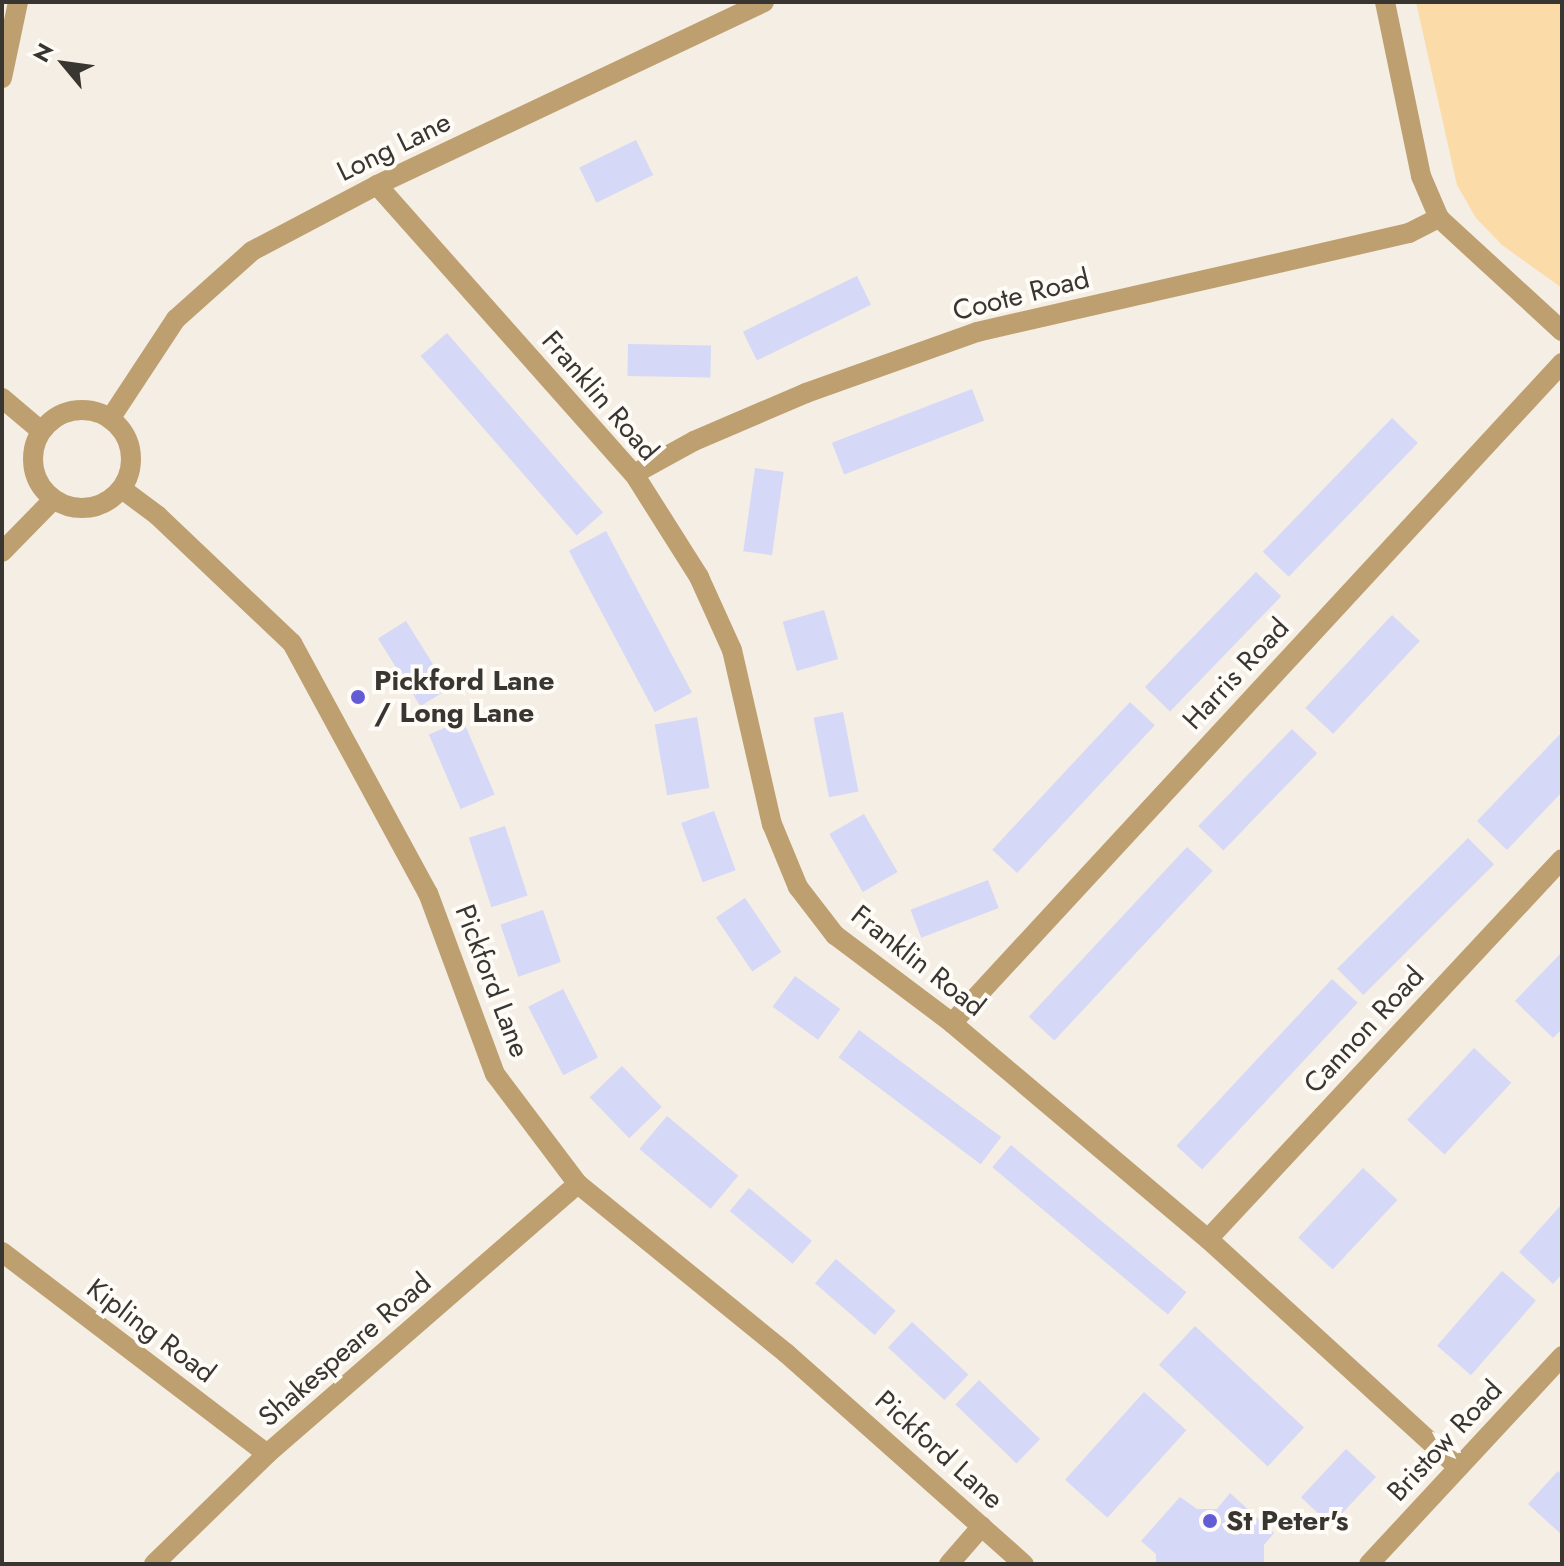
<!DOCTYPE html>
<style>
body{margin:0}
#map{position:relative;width:1564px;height:1566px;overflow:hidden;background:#f5eee4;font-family:Jost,sans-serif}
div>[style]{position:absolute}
.green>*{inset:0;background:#fbdba8}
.building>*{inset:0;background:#d5d8f6;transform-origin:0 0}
.minor>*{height:20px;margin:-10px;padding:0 10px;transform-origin:10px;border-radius:10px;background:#bea070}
.minor>.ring{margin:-10px;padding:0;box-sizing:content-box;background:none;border:20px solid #bea070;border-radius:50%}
.dots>*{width:22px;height:22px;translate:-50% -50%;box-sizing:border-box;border:4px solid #fffcf8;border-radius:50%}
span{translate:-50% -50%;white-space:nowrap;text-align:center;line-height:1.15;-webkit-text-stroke:8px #fffcf8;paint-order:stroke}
.street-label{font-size:28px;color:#393632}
.poi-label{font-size:28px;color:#393632;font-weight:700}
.left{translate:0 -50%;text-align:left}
.frame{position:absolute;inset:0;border:4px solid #393632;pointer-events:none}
.north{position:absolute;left:24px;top:24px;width:80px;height:80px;-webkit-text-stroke:6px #fffcf8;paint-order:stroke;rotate:299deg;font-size:22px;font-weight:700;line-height:32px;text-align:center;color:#393632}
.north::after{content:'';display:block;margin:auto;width:28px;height:36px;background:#393632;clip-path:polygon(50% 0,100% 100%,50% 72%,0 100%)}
</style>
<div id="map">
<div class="green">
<div style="clip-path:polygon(1416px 2px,1562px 2px,1562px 288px,1502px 245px,1476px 218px,1457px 185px)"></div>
</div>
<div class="building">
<div style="left:636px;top:140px;width:39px;height:63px;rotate:64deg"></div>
<div style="left:857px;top:276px;width:32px;height:127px;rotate:64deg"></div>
<div style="left:447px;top:333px;width:238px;height:35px;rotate:49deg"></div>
<div style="left:628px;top:344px;width:83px;height:32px;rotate:1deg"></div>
<div style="left:972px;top:389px;width:34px;height:150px;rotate:69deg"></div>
<div style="left:1392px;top:418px;width:36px;height:186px;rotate:44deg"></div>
<div style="left:755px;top:468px;width:29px;height:84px;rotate:8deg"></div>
<div style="left:606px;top:531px;width:183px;height:42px;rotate:62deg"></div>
<div style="left:1256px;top:572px;width:35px;height:160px;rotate:44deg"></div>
<div style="left:824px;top:610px;width:51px;height:43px;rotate:74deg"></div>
<div style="left:1392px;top:615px;width:38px;height:127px;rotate:43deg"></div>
<div style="left:406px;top:621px;width:80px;height:33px;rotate:58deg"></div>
<div style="left:1130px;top:702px;width:34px;height:202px;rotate:43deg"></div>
<div style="left:843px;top:712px;width:81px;height:30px;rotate:79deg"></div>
<div style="left:697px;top:717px;width:72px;height:43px;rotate:80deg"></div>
<div style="left:463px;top:720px;width:81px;height:37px;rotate:67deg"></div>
<div style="left:1292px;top:729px;width:35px;height:135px;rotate:44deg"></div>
<div style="clip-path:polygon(1562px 732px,1562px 792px,1507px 850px,1477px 821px)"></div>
<div style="left:714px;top:811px;width:63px;height:35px;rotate:70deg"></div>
<div style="left:864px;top:814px;width:67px;height:40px;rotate:60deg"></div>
<div style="left:505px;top:826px;width:73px;height:38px;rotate:72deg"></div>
<div style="left:1468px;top:838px;width:37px;height:185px;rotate:45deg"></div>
<div style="left:1187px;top:847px;width:35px;height:232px;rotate:43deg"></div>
<div style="left:988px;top:880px;width:30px;height:83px;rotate:69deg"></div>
<div style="left:745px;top:898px;width:65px;height:35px;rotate:56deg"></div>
<div style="left:543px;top:910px;width:55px;height:45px;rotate:71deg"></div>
<div style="clip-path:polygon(1562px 952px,1562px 1029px,1553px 1038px,1515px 1001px)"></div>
<div style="left:795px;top:976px;width:56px;height:38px;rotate:36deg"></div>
<div style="left:1332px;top:979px;width:35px;height:228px;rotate:43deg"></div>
<div style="left:563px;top:989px;width:77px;height:39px;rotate:63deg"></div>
<div style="left:859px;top:1030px;width:178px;height:34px;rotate:37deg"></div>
<div style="left:1474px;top:1048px;width:51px;height:98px;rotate:43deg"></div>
<div style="left:622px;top:1066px;width:57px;height:45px;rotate:46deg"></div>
<div style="left:667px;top:1116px;width:93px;height:43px;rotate:40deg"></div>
<div style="left:1011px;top:1145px;width:229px;height:29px;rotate:40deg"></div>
<div style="left:1363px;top:1168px;width:47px;height:95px;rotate:43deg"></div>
<div style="left:749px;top:1188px;width:82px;height:30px;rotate:40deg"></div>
<div style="clip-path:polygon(1562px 1204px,1562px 1274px,1553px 1284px,1519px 1252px)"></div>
<div style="left:836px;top:1259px;width:79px;height:32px;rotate:41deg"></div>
<div style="left:1502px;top:1271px;width:45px;height:99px;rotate:41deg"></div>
<div style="left:912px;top:1322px;width:77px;height:35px;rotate:43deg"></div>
<div style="left:1195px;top:1326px;width:149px;height:53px;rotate:43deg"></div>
<div style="left:979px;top:1380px;width:85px;height:34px;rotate:44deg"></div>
<div style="left:1144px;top:1392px;width:57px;height:118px;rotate:42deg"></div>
<div style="left:1346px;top:1449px;width:41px;height:66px;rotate:43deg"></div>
<div style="clip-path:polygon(1558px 1471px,1562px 1475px,1562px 1535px,1528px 1504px)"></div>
<div style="clip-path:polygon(1230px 1493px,1274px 1533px,1264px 1545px,1264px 1564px,1156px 1564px,1156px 1554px,1141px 1541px,1180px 1497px,1197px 1509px,1217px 1509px)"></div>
</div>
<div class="minor">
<div style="left:1385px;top:2px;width:178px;rotate:78.3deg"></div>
<div style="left:1421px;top:176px;width:46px;rotate:66.8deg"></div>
<div style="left:1439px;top:218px;width:167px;rotate:42.6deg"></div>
<div style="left:2px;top:78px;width:78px;rotate:-78.1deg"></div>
<div style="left:377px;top:185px;width:387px;rotate:48.4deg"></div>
<div style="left:634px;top:474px;width:122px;rotate:57.7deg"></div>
<div style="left:699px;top:577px;width:80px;rotate:65.7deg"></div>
<div style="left:732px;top:650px;width:179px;rotate:77.1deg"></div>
<div style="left:772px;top:824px;width:68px;rotate:67.6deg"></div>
<div style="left:798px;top:887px;width:61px;rotate:52.4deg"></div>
<div style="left:835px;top:935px;width:146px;rotate:36.9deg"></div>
<div style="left:952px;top:1023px;width:335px;rotate:40.2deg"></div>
<div style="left:1208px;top:1239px;width:338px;rotate:42.4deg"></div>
<div style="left:2px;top:398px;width:51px;rotate:40.2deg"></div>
<div class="ring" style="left:33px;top:410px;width:78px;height:78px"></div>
<div style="left:110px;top:419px;width:120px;rotate:-56.6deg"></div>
<div style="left:176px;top:319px;width:102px;rotate:-41.8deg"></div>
<div style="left:252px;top:251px;width:141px;rotate:-27.8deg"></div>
<div style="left:377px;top:185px;width:428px;rotate:-25.3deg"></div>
<div style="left:634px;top:474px;width:68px;rotate:-28.8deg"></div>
<div style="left:694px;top:441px;width:122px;rotate:-23.2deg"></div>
<div style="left:806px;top:393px;width:182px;rotate:-19.6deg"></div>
<div style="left:977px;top:332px;width:443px;rotate:-12.9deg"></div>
<div style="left:1409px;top:233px;width:34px;rotate:-27deg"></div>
<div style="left:122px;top:489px;width:44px;rotate:36.6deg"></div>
<div style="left:157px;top:515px;width:186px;rotate:43.5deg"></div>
<div style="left:292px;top:643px;width:285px;rotate:61.5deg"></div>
<div style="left:428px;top:893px;width:193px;rotate:69.7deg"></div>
<div style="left:495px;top:1074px;width:138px;rotate:53deg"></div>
<div style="left:578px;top:1184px;width:268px;rotate:39.1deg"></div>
<div style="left:786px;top:1353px;width:318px;rotate:41.6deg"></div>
<div style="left:2px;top:552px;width:73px;rotate:-45.6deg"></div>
<div style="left:952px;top:1023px;width:899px;rotate:-47.25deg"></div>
<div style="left:1208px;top:1239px;width:519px;rotate:-47.03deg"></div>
<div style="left:2px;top:1252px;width:333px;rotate:37.3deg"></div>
<div style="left:154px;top:1564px;width:158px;rotate:-44.2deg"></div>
<div style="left:267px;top:1454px;width:412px;rotate:-41deg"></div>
<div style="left:949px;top:1564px;width:50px;rotate:-49deg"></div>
<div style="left:1369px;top:1564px;width:284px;rotate:-47.1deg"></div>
</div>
<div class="dots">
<div style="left:358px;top:697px;background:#635dd5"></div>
<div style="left:1210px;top:1521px;background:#635dd5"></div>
</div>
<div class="street-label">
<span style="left:394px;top:147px;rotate:-26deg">Long Lane</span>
<span style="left:1021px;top:295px;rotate:-14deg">Coote Road</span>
<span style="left:600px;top:396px;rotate:49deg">Franklin Road</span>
<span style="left:1236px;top:674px;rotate:-47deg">Harris Road</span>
<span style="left:918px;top:961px;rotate:38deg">Franklin Road</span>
<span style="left:492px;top:981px;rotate:69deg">Pickford Lane</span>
<span style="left:1364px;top:1030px;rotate:-47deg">Cannon Road</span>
<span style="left:151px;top:1331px;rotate:37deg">Kipling Road</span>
<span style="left:345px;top:1350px;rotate:-41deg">Shakespeare Road</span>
<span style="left:1445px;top:1441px;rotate:-47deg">Bristow Road</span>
<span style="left:939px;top:1450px;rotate:42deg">Pickford Lane</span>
</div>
<div class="poi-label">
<span class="left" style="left:374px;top:697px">Pickford Lane<br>/ Long Lane</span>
<span class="left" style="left:1226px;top:1521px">St Peter's</span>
</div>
<div class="frame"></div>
<div class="north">N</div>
</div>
